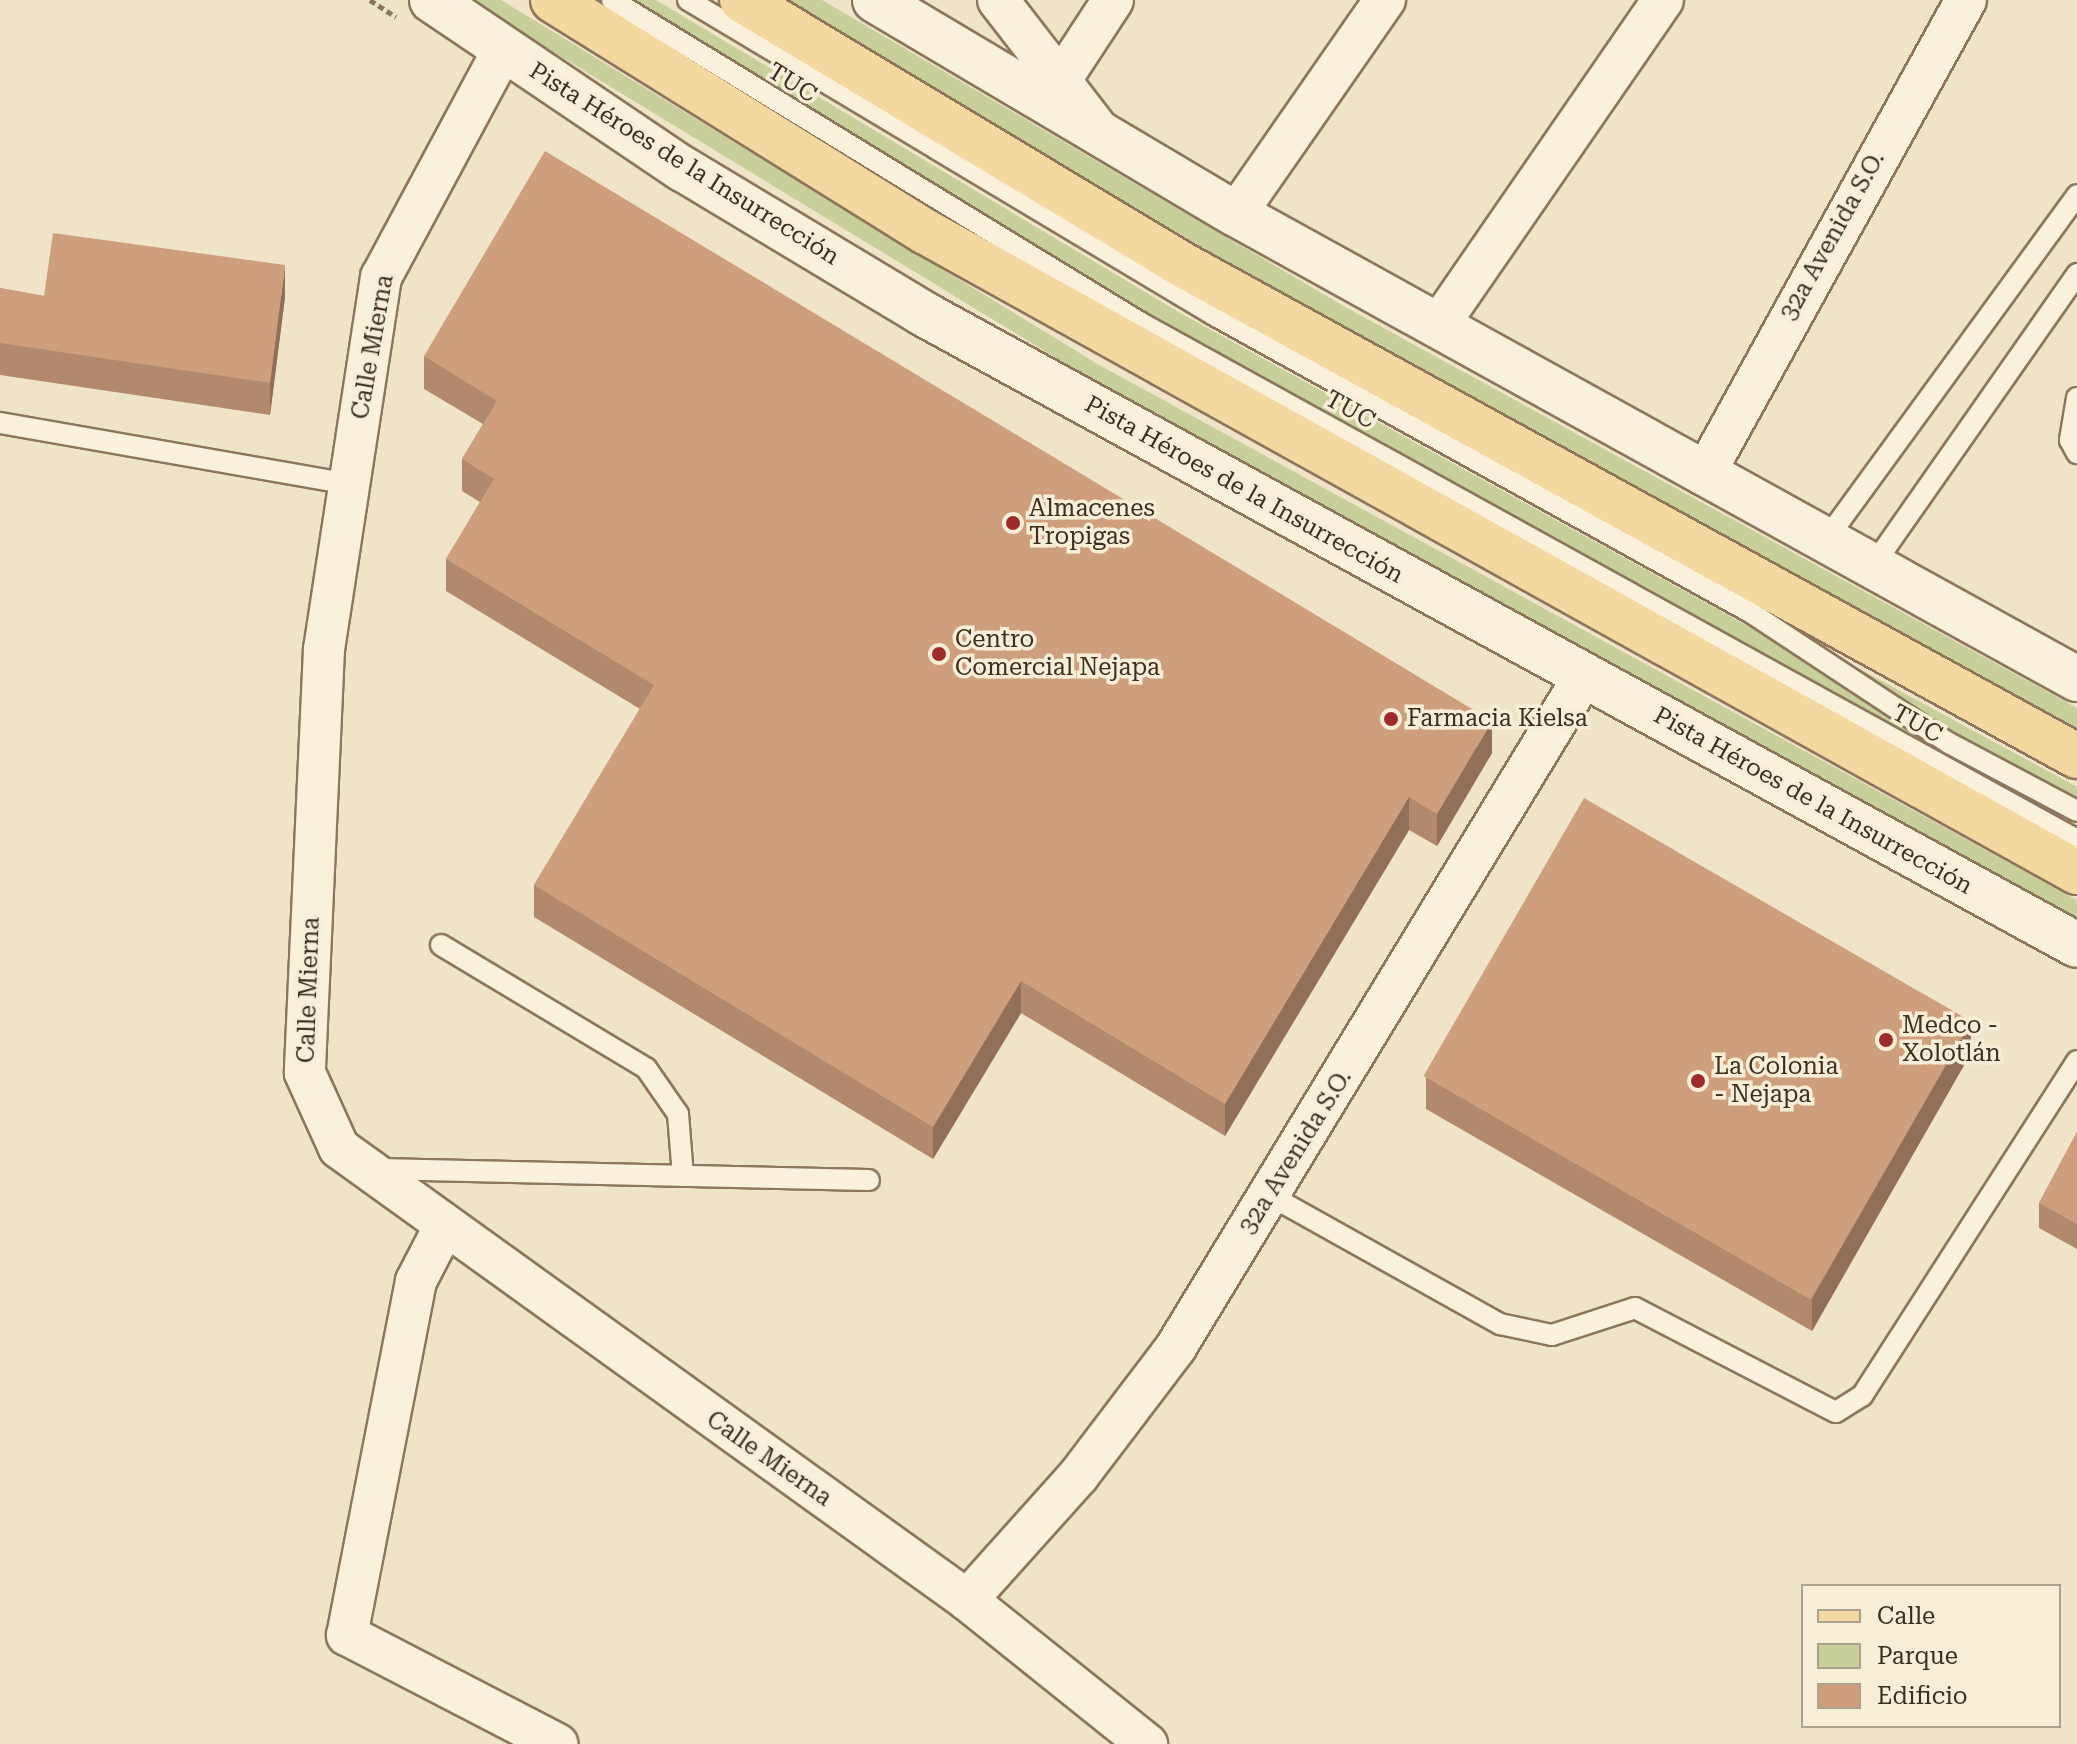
<!DOCTYPE html>
<meta charset="utf-8">
<style>
body{margin:0}
#map{position:relative;width:2077px;height:1744px;overflow:hidden;background:#f0e4c8;font-family:"Roboto Serif",serif}
div>[style]{position:absolute}
.green>*{inset:0;background:#c9cf9b}
.path>*{height:5px;margin-top:-2.5px;transform-origin:0;background:repeating-linear-gradient(90deg,#8d765c 0 6px,transparent 0 10px)}
.roads{filter:drop-shadow(2px 0 #8d765c) drop-shadow(-2px 0 #8d765c) drop-shadow(0 2px #8d765c) drop-shadow(0 -2px #8d765c)}
.lane>*{height:20px;margin:-10px;padding:0 10px;transform-origin:10px;border-radius:10px;background:#faf1dc}
.street>*{height:40px;margin:-20px;padding:0 20px;transform-origin:20px;border-radius:20px;background:#faf1dc}
.secondary>*{height:44px;margin:-22px;padding:0 22px;transform-origin:22px;border-radius:22px;background:#faf1dc}
.primary>*{height:44px;margin:-22px;padding:0 22px;transform-origin:22px;border-radius:22px;background:#f3d9a0}
.wall>*{inset:0;background:#b2896c}
.shaded-wall>*{inset:0;background:#916f58}
.building>*{inset:0;background:#cf9f7d;transform-origin:0 0}
.dots>*{width:22px;height:22px;translate:-50% -50%;box-sizing:border-box;border:4px solid #f7eed8;border-radius:50%}
span{translate:-50% -50%;white-space:nowrap;text-align:center;line-height:1.15;-webkit-text-stroke:7px #f7eed8;paint-order:stroke}
.street-label{font-size:24px;color:#3d2e20}
.poi-label{font-size:24px;color:#3d2e20}
.left{translate:0 -50%;text-align:left}
.legend{position:absolute;left:1801px;top:1584px;width:260px;height:144px;box-sizing:border-box;background:#f7eed8;border:2px solid #ada18e;margin:0;padding:10px 14px;list-style:none;font-size:24px;color:#3d2e20}
.legend li{display:flex;align-items:center;gap:16px;height:40px}
.legend b{width:40px;border:2px solid #ada18e}
</style>
<div id="map">
<div class="green">
<div style="clip-path:polygon(468px 0,501px 0,1101px 366px,2077px 900px,2077px 921px,1084px 375px)"></div>
<div style="clip-path:polygon(627px 0,656px 0,1182px 314px,1766px 636px,1937px 750px,1215px 351px,897px 168px)"></div>
<div style="clip-path:polygon(786px 0,822px 0,1347px 308px,2077px 708px,2077px 729px,1215px 255px)"></div>
<div style="clip-path:polygon(1834px 655px,2077px 787px,2077px 803px,1952px 735px)"></div>
</div>
<div class="path">
<div style="left:370px;top:0;width:31px;rotate:33deg"></div>
</div>
<div class="roads">
<div class="lane">
<div style="left:612px;top:0;width:620px;rotate:31.41deg"></div>
<div style="left:1141px;top:323px;width:1069px;rotate:28.91deg"></div>
<div style="left:688px;top:0;width:613px;rotate:30.92deg"></div>
<div style="left:1214px;top:315px;width:613px;rotate:28.99deg"></div>
<div style="left:1750px;top:612px;width:238px;rotate:33.4deg"></div>
<div style="left:1949px;top:743px;width:145px;rotate:28deg"></div>
<div style="left:2077px;top:398px;width:43px;rotate:99.5deg"></div>
<div style="left:2070px;top:440px;width:15px;rotate:62deg"></div>
<div style="left:0;top:423px;width:354px;rotate:9.9deg"></div>
<div style="left:1825px;top:541px;width:428px;rotate:-53.9deg"></div>
<div style="left:1872px;top:567px;width:358px;rotate:-55deg"></div>
<div style="left:441px;top:945px;width:239px;rotate:31deg"></div>
<div style="left:646px;top:1068px;width:56px;rotate:55.2deg"></div>
<div style="left:678px;top:1114px;width:62px;rotate:85.4deg"></div>
<div style="left:378px;top:1169px;width:491px;rotate:1.3deg"></div>
<div style="left:1269px;top:1195px;width:265px;rotate:29.2deg"></div>
<div style="left:1500px;top:1324px;width:53px;rotate:11.9deg"></div>
<div style="left:1552px;top:1335px;width:87px;rotate:-18deg"></div>
<div style="left:1635px;top:1308px;width:226px;rotate:27.4deg"></div>
<div style="left:1836px;top:1412px;width:31px;rotate:-32deg"></div>
<div style="left:1862px;top:1396px;width:398px;rotate:-57.3deg"></div>
</div>
<div class="street">
<div style="left:998px;top:0;width:167px;rotate:52.3deg"></div>
<div style="left:504px;top:48px;width:260px;rotate:118.2deg"></div>
<div style="left:381px;top:277px;width:376px;rotate:98.7deg"></div>
<div style="left:324px;top:649px;width:424px;rotate:92.6deg"></div>
<div style="left:305px;top:1073px;width:82px;rotate:65.6deg"></div>
<div style="left:339px;top:1148px;width:774px;rotate:35.74deg"></div>
<div style="left:967px;top:1600px;width:231px;rotate:38.7deg"></div>
<div style="left:1062px;top:78px;width:93px;rotate:-56.8deg"></div>
<div style="left:1236px;top:214px;width:261px;rotate:-55.2deg"></div>
<div style="left:1438px;top:326px;width:396px;rotate:-55.4deg"></div>
<div style="left:1704px;top:475px;width:542px;rotate:-61.12deg"></div>
<div style="left:443px;top:1229px;width:59px;rotate:117.4deg"></div>
<div style="left:416px;top:1281px;width:361px;rotate:101deg"></div>
<div style="left:347px;top:1635px;width:237px;rotate:27.4deg"></div>
<div style="left:967px;top:1600px;width:168px;rotate:-48.1deg"></div>
<div style="left:1079px;top:1475px;width:161px;rotate:-52.8deg"></div>
<div style="left:1176px;top:1347px;width:785px;rotate:-58.7deg"></div>
</div>
<div class="secondary">
<div style="left:432px;top:0;width:303px;rotate:34deg"></div>
<div style="left:683px;top:169px;width:281px;rotate:31deg"></div>
<div style="left:924px;top:314px;width:1314px;rotate:28.69deg"></div>
<div style="left:875px;top:0;width:420px;rotate:30.7deg"></div>
<div style="left:1236px;top:214px;width:961px;rotate:28.94deg"></div>
</div>
<div class="primary">
<div style="left:553px;top:0;width:439px;rotate:31.9deg"></div>
<div style="left:926px;top:232px;width:1317px;rotate:29.08deg"></div>
<div style="left:742px;top:0;width:514px;rotate:31deg"></div>
<div style="left:1183px;top:265px;width:1020px;rotate:28.78deg"></div>
</div>
</div>
<div class="wall">
<div style="clip-path:polygon(0 288px,44px 296px,285px 297px,270px 415px,0 375px)"></div>
<div style="clip-path:polygon(424px 356px,1492px 753px,1437px 846px,1409px 830px,1225px 1136px,1021px 1013px,933px 1159px,534px 917px,534px 885px,640px 709px,446px 591px,446px 559px,480px 502px,462px 491px,462px 459px,483px 424px,424px 389px)"></div>
<div style="clip-path:polygon(1971px 1053px,1812px 1331px,1426px 1109px,1426px 1077px)"></div>
<div style="clip-path:polygon(2077px 1132px,2077px 1249px,2039px 1228px,2039px 1203px)"></div>
</div>
<div class="shaded-wall">
<div style="clip-path:polygon(285px 265px,285px 297px,270px 415px,270px 383px)"></div>
<div style="clip-path:polygon(1492px 721px,1492px 753px,1437px 846px,1437px 814px)"></div>
<div style="clip-path:polygon(1409px 797px,1409px 830px,1225px 1136px,1225px 1104px)"></div>
<div style="clip-path:polygon(1021px 981px,1021px 1013px,933px 1159px,933px 1127px)"></div>
<div style="clip-path:polygon(1971px 1021px,1971px 1053px,1812px 1331px,1812px 1299px)"></div>
</div>
<div class="building">
<div style="clip-path:polygon(545px 151px,1492px 721px,1437px 814px,1409px 797px,1225px 1104px,1021px 981px,933px 1127px,534px 885px,654px 685px,446px 559px,494px 479px,462px 459px,497px 401px,424px 356px)"></div>
<div style="clip-path:polygon(53px 233px,285px 265px,270px 383px,0 343px,0 288px,44px 296px)"></div>
<div style="left:1584px;top:798px;width:447px;height:321px;rotate:30deg"></div>
<div style="clip-path:polygon(2077px 1132px,2077px 1224px,2039px 1203px)"></div>
</div>
<div class="dots">
<div style="left:1013px;top:523px;background:#9e2a2b"></div>
<div style="left:939px;top:654px;background:#9e2a2b"></div>
<div style="left:1391px;top:719px;background:#9e2a2b"></div>
<div style="left:1886px;top:1040px;background:#9e2a2b"></div>
<div style="left:1698px;top:1081px;background:#9e2a2b"></div>
</div>
<div class="street-label">
<span style="left:792px;top:83px;rotate:32deg">TUC</span>
<span style="left:684px;top:164px;rotate:32deg">Pista Héroes de la Insurrección</span>
<span style="left:1833px;top:236px;rotate:-61deg">32a Avenida S.O.</span>
<span style="left:373px;top:347px;rotate:-80deg">Calle Mierna</span>
<span style="left:1350px;top:410px;rotate:29deg">TUC</span>
<span style="left:1244px;top:490px;rotate:29deg">Pista Héroes de la Insurrección</span>
<span style="left:1917px;top:724px;rotate:29deg">TUC</span>
<span style="left:1813px;top:801px;rotate:29deg">Pista Héroes de la Insurrección</span>
<span style="left:309px;top:990px;rotate:-88deg">Calle Mierna</span>
<span style="left:1296px;top:1152px;rotate:-58deg">32a Avenida S.O.</span>
<span style="left:769px;top:1459px;rotate:35deg">Calle Mierna</span>
</div>
<div class="poi-label">
<span class="left" style="left:1029px;top:523px">Almacenes<br>Tropigas</span>
<span class="left" style="left:955px;top:654px">Centro<br>Comercial Nejapa</span>
<span class="left" style="left:1407px;top:719px">Farmacia Kielsa</span>
<span class="left" style="left:1902px;top:1040px">Medco -<br>Xolotlán</span>
<span class="left" style="left:1714px;top:1081px">La Colonia<br>- Nejapa</span>
</div>
<ul class="legend">
<li><b style="height:10px;background:#f3d9a0"></b>Calle</li>
<li><b style="height:22px;background:#c9cf9b"></b>Parque</li>
<li><b style="height:22px;background:#cf9f7d"></b>Edificio</li>
</ul>
</div>
